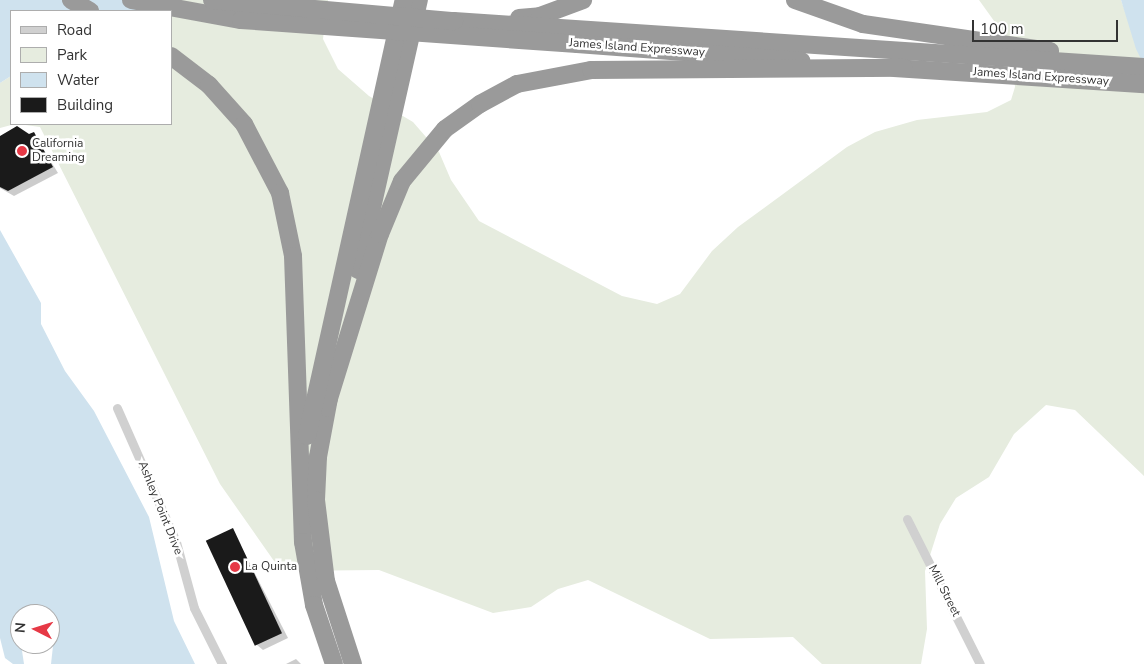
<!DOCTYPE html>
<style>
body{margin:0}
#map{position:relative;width:1144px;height:664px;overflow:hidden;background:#fff;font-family:"Nunito Sans",sans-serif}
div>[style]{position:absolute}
.green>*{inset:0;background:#e6ecdf}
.water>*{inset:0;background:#cfe2ee}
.pier>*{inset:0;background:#fff}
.shadow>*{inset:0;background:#0003}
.building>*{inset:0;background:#1a1a1a;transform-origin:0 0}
.minor>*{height:9px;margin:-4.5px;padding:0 4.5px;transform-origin:4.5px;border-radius:4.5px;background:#d0d0d0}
.motorway>*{height:18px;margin:-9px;padding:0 9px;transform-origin:9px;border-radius:9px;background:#9a9a9a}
.motorway-bridge>*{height:18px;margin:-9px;padding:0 9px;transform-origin:9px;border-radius:9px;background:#9a9a9a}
.dots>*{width:14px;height:14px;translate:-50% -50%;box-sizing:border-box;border:2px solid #fff;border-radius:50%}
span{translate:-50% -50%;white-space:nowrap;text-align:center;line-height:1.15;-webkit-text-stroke:5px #fff;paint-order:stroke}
.street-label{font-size:12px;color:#333}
.poi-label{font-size:12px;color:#333}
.left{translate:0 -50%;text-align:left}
.legend{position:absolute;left:10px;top:10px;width:162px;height:115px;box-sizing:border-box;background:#fff;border:1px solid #adadad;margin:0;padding:6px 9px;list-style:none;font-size:15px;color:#333}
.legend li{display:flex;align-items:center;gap:10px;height:25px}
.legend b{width:25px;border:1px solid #adadad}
.north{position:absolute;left:10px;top:604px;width:50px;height:50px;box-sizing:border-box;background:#fff;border:1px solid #adadad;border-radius:50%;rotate:275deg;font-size:14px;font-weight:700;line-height:20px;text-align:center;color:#333}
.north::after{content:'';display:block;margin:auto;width:18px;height:22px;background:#e63946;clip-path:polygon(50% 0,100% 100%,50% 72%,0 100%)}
.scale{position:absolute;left:972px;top:20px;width:146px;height:22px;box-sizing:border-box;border:2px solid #333;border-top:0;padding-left:6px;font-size:15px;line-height:18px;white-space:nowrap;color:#333;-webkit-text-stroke:4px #fff;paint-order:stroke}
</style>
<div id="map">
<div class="green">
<div style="clip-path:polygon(161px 0,328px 0,323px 39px,338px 69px,369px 96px,413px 122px,439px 152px,451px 180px,479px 221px,622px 296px,657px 304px,680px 294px,712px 251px,738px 227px,847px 147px,875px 132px,917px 120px,987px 112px,1011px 100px,1015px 87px,1012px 60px,1002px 32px,979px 0,1121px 0,1144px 65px,1144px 476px,1075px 410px,1046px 405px,1014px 434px,989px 477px,956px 498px,940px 524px,925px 571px,927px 629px,921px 664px,822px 664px,793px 637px,710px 639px,588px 580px,558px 589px,531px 607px,493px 613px,379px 570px,281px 571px,220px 484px,40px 127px,18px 124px,171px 124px,171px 11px)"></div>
<div style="clip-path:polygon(11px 76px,15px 124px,0 128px,0 83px)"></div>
</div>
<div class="water">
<div style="clip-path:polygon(0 0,161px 0,150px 11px,11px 11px,11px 76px,0 83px)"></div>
<div style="clip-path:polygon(1121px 0,1144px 0,1144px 65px,1136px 49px)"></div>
<div style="clip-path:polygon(evenodd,0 230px,41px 303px,41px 324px,65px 371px,94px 411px,149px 517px,174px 621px,195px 664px,13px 664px,5px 658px,0 638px,0 230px,20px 614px,50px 614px,50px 644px,20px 644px,20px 614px)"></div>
</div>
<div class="pier">
<div style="clip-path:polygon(21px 644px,53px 646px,51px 664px,24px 664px)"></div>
</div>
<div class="shadow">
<div style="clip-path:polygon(34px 134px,58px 173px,14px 196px,0 188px,0 137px)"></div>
<div style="clip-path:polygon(232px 529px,288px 638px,263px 650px,257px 645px)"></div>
<div style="clip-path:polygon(296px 659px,301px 664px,286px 664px)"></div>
</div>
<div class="building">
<div style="clip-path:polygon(17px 126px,29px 134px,34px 132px,53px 167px,8px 191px,0 187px,0 136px)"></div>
<div style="left:233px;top:528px;width:116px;height:30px;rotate:65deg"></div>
</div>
<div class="minor">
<div style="left:117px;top:408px;width:146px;rotate:66.2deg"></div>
<div style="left:176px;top:542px;width:68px;rotate:74.7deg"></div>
<div style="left:194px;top:608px;width:63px;rotate:63.4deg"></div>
<div style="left:907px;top:519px;width:162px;rotate:63.3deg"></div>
</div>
<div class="motorway">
<div style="left:71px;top:0;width:22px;rotate:30deg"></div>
<div style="left:795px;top:0;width:72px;rotate:19.4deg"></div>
<div style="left:863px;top:24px;width:189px;rotate:8.2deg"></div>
<div style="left:519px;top:18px;width:21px;rotate:-5deg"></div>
<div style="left:540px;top:16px;width:46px;rotate:-20.4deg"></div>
<div style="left:454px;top:21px;width:692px;rotate:3.81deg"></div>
<div style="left:577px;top:44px;width:225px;rotate:4.3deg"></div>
<div style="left:171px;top:56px;width:48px;rotate:37.3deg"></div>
<div style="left:209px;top:85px;width:52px;rotate:48.1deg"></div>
<div style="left:244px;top:124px;width:78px;rotate:62.4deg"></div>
<div style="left:280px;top:193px;width:64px;rotate:78.3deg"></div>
<div style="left:293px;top:256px;width:286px;rotate:88deg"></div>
<div style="left:303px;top:542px;width:64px;rotate:80.1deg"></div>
<div style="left:314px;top:605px;width:62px;rotate:71.3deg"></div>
<div style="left:894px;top:68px;width:251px;rotate:3.7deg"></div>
<div style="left:358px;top:270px;width:277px;rotate:-77.3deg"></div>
<div style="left:329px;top:398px;width:60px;rotate:100.6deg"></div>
<div style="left:318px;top:457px;width:43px;rotate:92.7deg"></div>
<div style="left:316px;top:500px;width:82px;rotate:83deg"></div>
<div style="left:326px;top:581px;width:87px;rotate:72deg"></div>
<div style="left:326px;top:408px;width:182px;rotate:-72.8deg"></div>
<div style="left:380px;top:234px;width:57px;rotate:-67.5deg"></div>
<div style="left:402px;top:181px;width:67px;rotate:-50.4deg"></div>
<div style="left:445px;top:129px;width:43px;rotate:-35.5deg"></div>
<div style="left:480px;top:104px;width:42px;rotate:-28.4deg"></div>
<div style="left:517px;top:84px;width:75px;rotate:-10.7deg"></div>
<div style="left:591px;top:70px;width:313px;rotate:-0.4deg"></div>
<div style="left:307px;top:436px;width:447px;rotate:-77.5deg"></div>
</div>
<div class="motorway-bridge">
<div style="left:131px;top:0;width:112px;rotate:10.3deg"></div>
<div style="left:241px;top:20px;width:337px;rotate:4.1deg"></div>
<div style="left:212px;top:0;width:243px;rotate:5deg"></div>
</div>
<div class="dots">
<div style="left:22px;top:151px;background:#e63946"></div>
<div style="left:235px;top:567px;background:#e63946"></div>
</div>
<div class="street-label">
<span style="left:637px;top:48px;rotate:4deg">James Island Expressway</span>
<span style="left:1041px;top:77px;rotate:4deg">James Island Expressway</span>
<span style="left:160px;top:508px;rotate:68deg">Ashley Point Drive</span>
<span style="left:944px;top:591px;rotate:63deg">Mill Street</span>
</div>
<div class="poi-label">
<span class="left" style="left:32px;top:151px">California<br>Dreaming</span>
<span class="left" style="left:245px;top:567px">La Quinta</span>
</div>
<ul class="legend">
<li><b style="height:6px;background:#d0d0d0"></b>Road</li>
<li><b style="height:14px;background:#e6ecdf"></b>Park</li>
<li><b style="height:14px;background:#cfe2ee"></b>Water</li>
<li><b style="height:14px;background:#1a1a1a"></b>Building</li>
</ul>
<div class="north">N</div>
<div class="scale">100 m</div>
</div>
